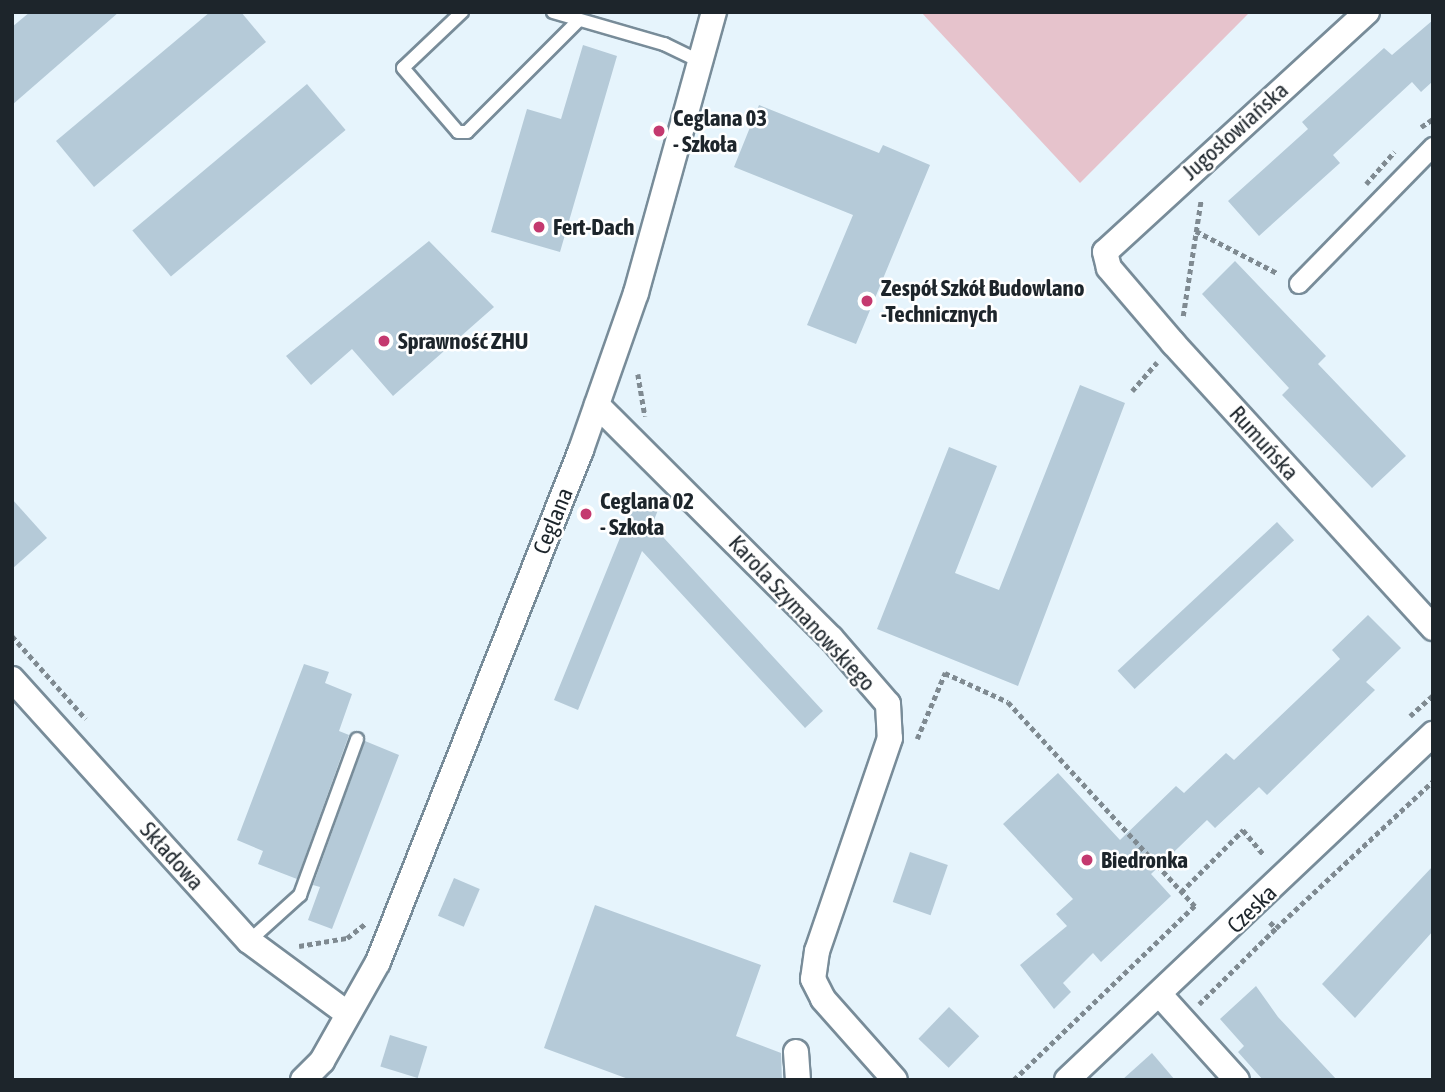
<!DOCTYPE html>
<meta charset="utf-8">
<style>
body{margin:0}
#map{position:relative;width:1445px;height:1092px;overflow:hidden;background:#e6f4fc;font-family:"Asap Condensed",sans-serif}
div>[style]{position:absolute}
.green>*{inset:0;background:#e6c3cc}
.building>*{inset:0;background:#b5cad8;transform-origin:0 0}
.path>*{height:4.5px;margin-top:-2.25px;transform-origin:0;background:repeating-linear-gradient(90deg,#7f8a91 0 5px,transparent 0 8.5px)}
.roads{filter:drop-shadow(2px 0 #788c99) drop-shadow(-2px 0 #788c99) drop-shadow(0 2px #788c99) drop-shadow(0 -2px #788c99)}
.service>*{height:12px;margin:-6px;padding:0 6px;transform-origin:6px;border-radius:6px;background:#fff}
.pedestrian>*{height:18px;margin:-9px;padding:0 9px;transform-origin:9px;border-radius:9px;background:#fff}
.minor>*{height:24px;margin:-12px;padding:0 12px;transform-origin:12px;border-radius:12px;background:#fff}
.dots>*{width:19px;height:19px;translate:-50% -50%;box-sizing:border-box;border:4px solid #fff;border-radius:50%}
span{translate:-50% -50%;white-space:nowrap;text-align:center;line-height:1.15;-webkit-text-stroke:5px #fff;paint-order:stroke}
.poi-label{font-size:23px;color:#1d252b;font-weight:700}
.left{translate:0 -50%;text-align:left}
.street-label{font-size:23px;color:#1d252b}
.frame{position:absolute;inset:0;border:14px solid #1d252b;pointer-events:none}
</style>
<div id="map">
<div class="green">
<div style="clip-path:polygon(921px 12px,1250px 12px,1080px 183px)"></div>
</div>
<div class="building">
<div style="clip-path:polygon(30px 12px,119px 12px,12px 105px,12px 27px)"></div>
<div style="clip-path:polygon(210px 12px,241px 12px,266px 42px,94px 187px,56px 141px)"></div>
<div style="clip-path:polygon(1433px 20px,1433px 81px,1421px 92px,1412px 82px,1333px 155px,1340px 163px,1259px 236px,1228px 201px,1308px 129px,1302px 122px,1384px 48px,1392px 55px)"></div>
<div style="clip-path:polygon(583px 45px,617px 56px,560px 252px,491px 232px,527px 109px,561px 119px)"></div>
<div style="left:307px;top:84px;width:60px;height:228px;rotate:50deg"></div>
<div style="clip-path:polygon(759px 105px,879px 153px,883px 145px,930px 165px,856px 344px,807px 325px,853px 215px,734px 167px)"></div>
<div style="clip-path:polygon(429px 241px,494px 307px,393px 396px,352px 349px,311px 385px,286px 356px)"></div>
<div style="clip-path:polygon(1235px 261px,1326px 356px,1318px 364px,1406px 456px,1372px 488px,1282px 395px,1289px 388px,1202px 294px)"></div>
<div style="clip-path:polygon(1080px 385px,1125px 403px,1018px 686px,877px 629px,949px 447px,997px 466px,955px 573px,999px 590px)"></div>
<div style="clip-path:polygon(637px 496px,660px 505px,652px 525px,823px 711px,805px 728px,642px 551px,578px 710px,554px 700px)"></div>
<div style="clip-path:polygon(12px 499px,47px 538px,12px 569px)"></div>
<div style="left:1277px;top:522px;width:25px;height:218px;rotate:47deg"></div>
<div style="clip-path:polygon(1368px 615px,1401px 648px,1366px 682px,1375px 690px,1267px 795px,1259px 787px,1215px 828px,1207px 820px,1151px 874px,1171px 896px,1101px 962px,1093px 953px,1063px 983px,1071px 992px,1054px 1009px,1020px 965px,1067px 926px,1056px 914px,1073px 899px,1003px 824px,1058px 773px,1120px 840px,1176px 786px,1184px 793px,1226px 753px,1234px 760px,1340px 659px,1332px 650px)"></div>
<div style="clip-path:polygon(304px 664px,329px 672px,325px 683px,352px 694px,339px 731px,349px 735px,297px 879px,258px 864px,263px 851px,237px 840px)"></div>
<div style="clip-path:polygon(365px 741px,399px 755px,332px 929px,308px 920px,320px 887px,313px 885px)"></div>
<div style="left:910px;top:852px;width:40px;height:53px;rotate:19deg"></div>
<div style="clip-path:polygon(1433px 866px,1433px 931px,1355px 1018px,1322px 984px)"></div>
<div style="left:454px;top:878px;width:28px;height:41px;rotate:23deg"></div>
<div style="clip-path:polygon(595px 905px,761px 965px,736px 1036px,781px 1053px,782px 1080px,631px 1080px,544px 1048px)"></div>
<div style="clip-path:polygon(1256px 986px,1278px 1017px,1337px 1080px,1263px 1080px,1238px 1052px,1244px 1046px,1220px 1019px)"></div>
<div style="left:949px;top:1007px;width:42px;height:44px;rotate:44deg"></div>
<div style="left:390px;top:1035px;width:39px;height:33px;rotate:17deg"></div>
<div style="clip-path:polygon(1152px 1053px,1175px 1080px,1122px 1080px)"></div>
</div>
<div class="path">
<div style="left:1421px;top:127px;width:14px;rotate:-34deg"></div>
<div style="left:1366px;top:184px;width:43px;rotate:-48.8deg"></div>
<div style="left:1196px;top:231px;width:93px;rotate:27.4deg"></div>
<div style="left:1183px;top:316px;width:117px;rotate:-81.2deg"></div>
<div style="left:638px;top:374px;width:43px;rotate:80.5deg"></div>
<div style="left:1132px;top:391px;width:38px;rotate:-49deg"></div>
<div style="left:12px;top:636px;width:111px;rotate:48.3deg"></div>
<div style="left:1410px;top:716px;width:31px;rotate:-42deg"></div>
<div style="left:917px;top:739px;width:72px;rotate:-67deg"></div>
<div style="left:945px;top:673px;width:69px;rotate:24.7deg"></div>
<div style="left:1008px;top:702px;width:277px;rotate:47.5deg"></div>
<div style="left:1195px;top:906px;width:251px;rotate:136.1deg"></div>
<div style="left:1181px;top:892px;width:88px;rotate:-45deg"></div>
<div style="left:1243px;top:830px;width:33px;rotate:50deg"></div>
<div style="left:1270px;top:922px;width:8px;rotate:45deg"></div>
<div style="left:1276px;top:928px;width:215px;rotate:-43.1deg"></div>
<div style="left:299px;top:946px;width:49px;rotate:-9.5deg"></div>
<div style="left:347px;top:938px;width:23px;rotate:-38deg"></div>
<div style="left:1199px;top:1004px;width:108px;rotate:-44.6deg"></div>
</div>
<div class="roads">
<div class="service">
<div style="left:462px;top:12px;width:81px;rotate:136.5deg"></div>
<div style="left:403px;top:68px;width:84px;rotate:49.3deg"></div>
<div style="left:458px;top:132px;width:9px"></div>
<div style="left:467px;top:132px;width:157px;rotate:-45deg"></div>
<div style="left:553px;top:12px;width:116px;rotate:16.1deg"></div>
<div style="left:664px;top:44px;width:41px;rotate:25.9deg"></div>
<div style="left:249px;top:941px;width:69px;rotate:-42deg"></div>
<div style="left:300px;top:895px;width:166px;rotate:-69.9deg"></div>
</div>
<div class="pedestrian">
<div style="left:1299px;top:284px;width:192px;rotate:-45.6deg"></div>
</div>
<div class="minor">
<div style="left:1367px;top:12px;width:355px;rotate:137.5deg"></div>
<div style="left:1105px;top:252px;width:16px;rotate:76deg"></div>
<div style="left:1109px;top:268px;width:99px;rotate:49.5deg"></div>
<div style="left:1173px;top:343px;width:386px;rotate:47.6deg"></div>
<div style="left:597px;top:405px;width:330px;rotate:44.9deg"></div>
<div style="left:831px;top:638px;width:87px;rotate:49.2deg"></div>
<div style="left:888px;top:704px;width:34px;rotate:87deg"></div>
<div style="left:890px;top:738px;width:225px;rotate:108.9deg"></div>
<div style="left:817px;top:951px;width:28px;rotate:98deg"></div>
<div style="left:813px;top:979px;width:22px;rotate:63deg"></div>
<div style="left:823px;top:999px;width:108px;rotate:48.4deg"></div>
<div style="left:12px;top:679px;width:353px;rotate:47.9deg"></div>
<div style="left:249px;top:941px;width:123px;rotate:36.4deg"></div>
<div style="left:1161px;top:996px;width:113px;rotate:47.9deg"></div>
<div style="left:796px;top:1052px;width:28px;rotate:86deg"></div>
<div style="left:303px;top:1080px;width:27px;rotate:-45deg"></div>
<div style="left:322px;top:1061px;width:114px;rotate:-60.5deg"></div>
<div style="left:378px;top:962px;width:551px;rotate:-68.37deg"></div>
<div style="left:581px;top:450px;width:166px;rotate:-70.7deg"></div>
<div style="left:636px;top:293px;width:292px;rotate:-74.5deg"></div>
<div style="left:1067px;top:1080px;width:504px;rotate:-43.39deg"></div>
</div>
</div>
<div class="dots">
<div style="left:659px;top:131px;background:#c4396f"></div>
<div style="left:539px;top:227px;background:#c4396f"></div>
<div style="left:867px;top:301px;background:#c4396f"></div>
<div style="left:384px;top:341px;background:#c4396f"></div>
<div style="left:586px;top:514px;background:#c4396f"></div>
<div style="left:1087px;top:860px;background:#c4396f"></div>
</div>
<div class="poi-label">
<span class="left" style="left:673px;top:131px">Ceglana 03<br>- Szkoła</span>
<span class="left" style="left:553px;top:227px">Fert-Dach</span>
<span class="left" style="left:881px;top:301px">Zespół Szkół Budowlano<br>-Technicznych</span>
<span class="left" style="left:398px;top:341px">Sprawność ZHU</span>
<span class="left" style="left:600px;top:514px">Ceglana 02<br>- Szkoła</span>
<span class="left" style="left:1101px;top:860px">Biedronka</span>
</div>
<div class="street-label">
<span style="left:1235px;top:131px;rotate:-42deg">Jugosłowiańska</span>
<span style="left:1264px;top:443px;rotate:48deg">Rumuńska</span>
<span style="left:553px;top:521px;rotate:-68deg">Ceglana</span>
<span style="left:802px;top:613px;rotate:47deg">Karola Szymanowskiego</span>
<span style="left:172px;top:856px;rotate:48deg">Składowa</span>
<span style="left:1252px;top:909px;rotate:-44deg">Czeska</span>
</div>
<div class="frame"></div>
</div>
